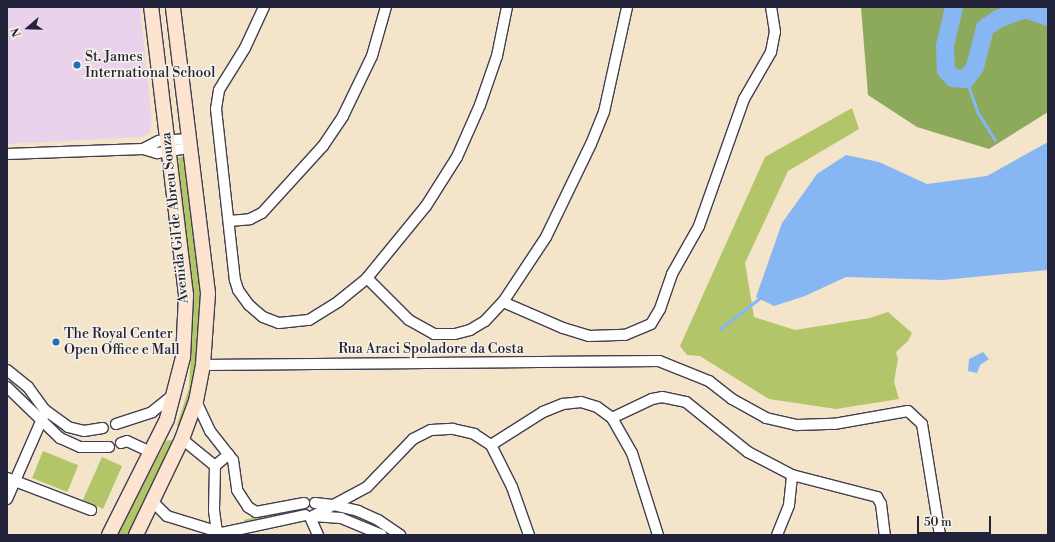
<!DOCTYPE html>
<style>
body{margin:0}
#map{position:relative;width:1055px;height:542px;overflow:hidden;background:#f3e4ca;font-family:"Libre Bodoni",serif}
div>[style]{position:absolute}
.built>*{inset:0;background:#ead1ec}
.green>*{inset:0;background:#b2c568;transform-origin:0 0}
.forest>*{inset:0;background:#8daa5c}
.water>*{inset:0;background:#86b7f2}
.stream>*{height:3px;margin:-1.5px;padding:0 1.5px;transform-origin:1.5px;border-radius:1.5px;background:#86b7f2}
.river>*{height:18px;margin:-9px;padding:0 9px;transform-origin:9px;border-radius:9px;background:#86b7f2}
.roads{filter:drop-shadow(1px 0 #413f50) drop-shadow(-1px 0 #413f50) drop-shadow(0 1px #413f50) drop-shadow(0 -1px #413f50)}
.street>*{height:10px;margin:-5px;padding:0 5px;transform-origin:5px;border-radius:5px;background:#fff}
.secondary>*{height:14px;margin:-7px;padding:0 7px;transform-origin:7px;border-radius:7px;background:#fde4d1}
.dots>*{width:11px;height:11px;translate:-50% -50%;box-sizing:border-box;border:2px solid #f7f3e8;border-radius:50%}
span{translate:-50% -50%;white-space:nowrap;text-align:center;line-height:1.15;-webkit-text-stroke:3px #f7f3e8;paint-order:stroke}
.poi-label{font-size:14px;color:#22223b}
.left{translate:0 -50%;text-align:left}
.street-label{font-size:14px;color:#22223b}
.frame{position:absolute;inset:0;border:8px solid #22223b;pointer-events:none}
.north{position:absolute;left:8px;top:8px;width:40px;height:40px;-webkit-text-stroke:3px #f7f3e8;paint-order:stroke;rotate:250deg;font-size:11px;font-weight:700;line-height:16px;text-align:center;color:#22223b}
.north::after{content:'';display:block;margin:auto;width:14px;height:18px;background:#22223b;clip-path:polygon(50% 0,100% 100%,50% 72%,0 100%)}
.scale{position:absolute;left:917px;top:516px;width:74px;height:18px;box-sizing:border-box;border:2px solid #22223b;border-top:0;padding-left:5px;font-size:12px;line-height:14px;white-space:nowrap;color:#22223b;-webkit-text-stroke:3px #f7f3e8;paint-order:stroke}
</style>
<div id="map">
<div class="built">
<div style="clip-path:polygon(7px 7px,140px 7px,152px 123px,149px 133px,141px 137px,7px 144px)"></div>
</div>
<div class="green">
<div style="clip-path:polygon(852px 108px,859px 129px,788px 171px,745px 263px,754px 317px,795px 330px,870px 318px,888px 312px,912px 333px,908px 341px,896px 352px,898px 359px,894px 382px,899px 399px,836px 409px,769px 399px,700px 356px,687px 355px,680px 346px,765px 157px)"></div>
<div style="clip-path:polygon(186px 155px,201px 290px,200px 342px,191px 395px,179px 428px,177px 425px,189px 388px,193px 323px,178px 158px)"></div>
<div style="clip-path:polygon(171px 440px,173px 442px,128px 535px,117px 535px,166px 441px)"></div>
<div style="left:43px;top:451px;width:38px;height:29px;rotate:22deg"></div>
<div style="left:102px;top:457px;width:22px;height:47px;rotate:24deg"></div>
<div style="clip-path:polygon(326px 507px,362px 517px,397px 535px,388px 535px,349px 517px,327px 513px)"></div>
<div style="clip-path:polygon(294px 508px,294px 513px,244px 522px,244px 520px)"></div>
</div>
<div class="forest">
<div style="clip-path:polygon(861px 7px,1048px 7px,1048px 112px,989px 149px,917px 127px,868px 95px)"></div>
</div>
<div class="water">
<div style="clip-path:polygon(1048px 142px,1048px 270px,943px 280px,846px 277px,805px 296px,774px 306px,756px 297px,782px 223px,817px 174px,846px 155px,879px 162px,927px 184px,987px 176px)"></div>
<div style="clip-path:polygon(983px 352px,989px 359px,980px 365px,977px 373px,968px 371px,969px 359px)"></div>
</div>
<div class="stream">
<div style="left:966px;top:79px;width:36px;rotate:71deg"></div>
<div style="left:978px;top:113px;width:32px;rotate:58deg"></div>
<div style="left:720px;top:329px;width:52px;rotate:-38deg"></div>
</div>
<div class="river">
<div style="left:954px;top:7px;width:39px;rotate:103deg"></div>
<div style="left:945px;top:45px;width:25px;rotate:88deg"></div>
<div style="left:946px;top:70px;width:11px;rotate:49deg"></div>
<div style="left:953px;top:78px;width:13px;rotate:4deg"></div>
<div style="left:966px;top:79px;width:15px;rotate:-53deg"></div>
<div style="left:975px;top:67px;width:40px;rotate:-75.6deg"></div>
<div style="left:985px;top:28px;width:16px;rotate:-35deg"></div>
<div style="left:998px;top:19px;width:29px;rotate:-20deg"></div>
<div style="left:1025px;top:9px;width:24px;rotate:19deg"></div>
</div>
<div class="roads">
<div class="street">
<div style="left:264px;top:7px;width:45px;rotate:114.9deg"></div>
<div style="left:245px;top:48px;width:49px;rotate:121.8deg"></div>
<div style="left:219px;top:90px;width:19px;rotate:99deg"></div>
<div style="left:216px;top:109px;width:172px;rotate:83.7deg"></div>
<div style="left:235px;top:280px;width:10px;rotate:73deg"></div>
<div style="left:238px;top:290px;width:19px;rotate:54deg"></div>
<div style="left:249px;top:305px;width:18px;rotate:41deg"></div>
<div style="left:263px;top:317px;width:17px;rotate:21deg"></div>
<div style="left:279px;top:323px;width:30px;rotate:-6deg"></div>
<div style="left:309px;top:320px;width:36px;rotate:-32deg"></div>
<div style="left:339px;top:301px;width:36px;rotate:-39deg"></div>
<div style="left:367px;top:278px;width:93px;rotate:-50.7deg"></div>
<div style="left:426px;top:206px;width:58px;rotate:-57.7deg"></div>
<div style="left:457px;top:157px;width:57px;rotate:-66.1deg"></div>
<div style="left:480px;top:105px;width:52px;rotate:-70.9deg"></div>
<div style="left:497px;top:56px;width:50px;rotate:-78.5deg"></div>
<div style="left:143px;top:149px;width:18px;rotate:-27deg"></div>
<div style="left:159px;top:141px;width:30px;rotate:-4deg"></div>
<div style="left:7px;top:154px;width:136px;rotate:-2.1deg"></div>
<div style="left:143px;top:149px;width:15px;rotate:16deg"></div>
<div style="left:157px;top:153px;width:33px;rotate:-9deg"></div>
<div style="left:229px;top:221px;width:21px;rotate:-5deg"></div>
<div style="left:250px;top:219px;width:13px;rotate:-27deg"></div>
<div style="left:262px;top:213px;width:91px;rotate:-47.7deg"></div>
<div style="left:323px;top:146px;width:36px;rotate:-56deg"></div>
<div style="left:343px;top:116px;width:67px;rotate:-64.2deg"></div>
<div style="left:372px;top:56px;width:51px;rotate:-74.1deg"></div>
<div style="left:367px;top:278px;width:59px;rotate:45deg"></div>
<div style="left:409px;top:320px;width:29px;rotate:29deg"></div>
<div style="left:434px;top:334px;width:21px"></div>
<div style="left:455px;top:334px;width:16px;rotate:-15deg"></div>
<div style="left:470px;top:330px;width:17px;rotate:-31deg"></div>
<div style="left:485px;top:321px;width:26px;rotate:-47deg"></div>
<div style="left:503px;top:302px;width:78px;rotate:-56.5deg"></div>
<div style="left:546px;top:237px;width:103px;rotate:-64.2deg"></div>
<div style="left:591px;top:144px;width:35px;rotate:-68deg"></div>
<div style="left:604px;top:112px;width:107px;rotate:-77.6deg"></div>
<div style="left:503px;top:302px;width:65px;rotate:23.4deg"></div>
<div style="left:563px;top:328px;width:27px;rotate:17deg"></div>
<div style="left:589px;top:336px;width:36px;rotate:-2deg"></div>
<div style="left:625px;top:335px;width:28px;rotate:-23deg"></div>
<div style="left:651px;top:324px;width:17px;rotate:-59deg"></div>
<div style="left:660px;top:309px;width:37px;rotate:-71deg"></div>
<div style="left:672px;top:274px;width:55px;rotate:-60.6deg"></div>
<div style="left:699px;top:226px;width:135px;rotate:-70.5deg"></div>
<div style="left:744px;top:99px;width:54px;rotate:-60.1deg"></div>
<div style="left:771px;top:52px;width:20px;rotate:-79deg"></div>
<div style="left:775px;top:32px;width:25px;rotate:-99deg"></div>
<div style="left:203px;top:365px;width:456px;rotate:-0.5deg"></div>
<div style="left:659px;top:361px;width:54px;rotate:21.8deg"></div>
<div style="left:709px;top:381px;width:29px;rotate:38deg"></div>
<div style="left:732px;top:399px;width:39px;rotate:29deg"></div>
<div style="left:766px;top:418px;width:32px;rotate:13deg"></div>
<div style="left:797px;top:425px;width:37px;rotate:-2deg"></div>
<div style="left:834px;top:424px;width:75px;rotate:-10deg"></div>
<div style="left:908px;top:411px;width:19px;rotate:43deg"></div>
<div style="left:922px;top:424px;width:112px;rotate:80.8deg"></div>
<div style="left:7px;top:370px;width:27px;rotate:39deg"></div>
<div style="left:28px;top:387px;width:29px;rotate:54deg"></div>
<div style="left:45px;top:410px;width:29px;rotate:36deg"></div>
<div style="left:68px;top:427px;width:16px;rotate:14deg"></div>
<div style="left:84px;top:431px;width:19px;rotate:-9deg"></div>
<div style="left:7px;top:387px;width:74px;rotate:43.9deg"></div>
<div style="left:60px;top:438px;width:22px;rotate:24deg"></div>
<div style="left:80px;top:447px;width:29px"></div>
<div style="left:196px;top:401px;width:33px;rotate:65deg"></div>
<div style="left:210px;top:431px;width:37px;rotate:52deg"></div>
<div style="left:233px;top:460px;width:30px;rotate:82deg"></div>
<div style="left:237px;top:490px;width:20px;rotate:57deg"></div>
<div style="left:248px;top:507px;width:9px;rotate:32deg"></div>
<div style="left:256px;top:512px;width:49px;rotate:-10.6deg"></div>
<div style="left:612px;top:418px;width:44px;rotate:-25.4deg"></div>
<div style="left:652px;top:399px;width:10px;rotate:-11deg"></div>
<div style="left:662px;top:397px;width:25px;rotate:12deg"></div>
<div style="left:686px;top:402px;width:80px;rotate:38.9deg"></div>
<div style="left:748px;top:452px;width:50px;rotate:27.6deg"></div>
<div style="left:792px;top:475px;width:88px;rotate:14.5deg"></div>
<div style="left:877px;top:497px;width:8px;rotate:60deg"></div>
<div style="left:881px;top:504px;width:31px;rotate:83deg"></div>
<div style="left:116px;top:424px;width:38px;rotate:-18deg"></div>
<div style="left:152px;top:412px;width:28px;rotate:-39deg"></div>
<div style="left:182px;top:439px;width:43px;rotate:39.3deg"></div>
<div style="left:121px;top:443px;width:6px;rotate:-18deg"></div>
<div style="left:127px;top:441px;width:26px;rotate:25deg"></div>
<div style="left:491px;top:445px;width:62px;rotate:-32.4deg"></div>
<div style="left:543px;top:412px;width:22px;rotate:-22deg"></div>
<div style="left:563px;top:404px;width:18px;rotate:-6deg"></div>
<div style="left:581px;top:402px;width:17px;rotate:17deg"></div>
<div style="left:597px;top:407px;width:19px;rotate:36deg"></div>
<div style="left:612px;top:418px;width:40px;rotate:60.3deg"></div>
<div style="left:632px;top:453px;width:86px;rotate:72.4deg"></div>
<div style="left:7px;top:478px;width:90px;rotate:20.9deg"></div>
<div style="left:7px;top:499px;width:90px;rotate:-66.3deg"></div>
<div style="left:153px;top:502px;width:20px;rotate:45deg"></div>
<div style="left:167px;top:516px;width:58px;rotate:17.2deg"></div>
<div style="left:222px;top:533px;width:85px;rotate:-12.2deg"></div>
<div style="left:315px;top:503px;width:18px;rotate:6deg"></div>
<div style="left:333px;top:505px;width:26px;rotate:13deg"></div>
<div style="left:358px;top:511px;width:22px;rotate:24deg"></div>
<div style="left:378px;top:520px;width:27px;rotate:34deg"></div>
<div style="left:313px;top:516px;width:61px;rotate:-28.2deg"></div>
<div style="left:367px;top:487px;width:66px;rotate:-46.2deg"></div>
<div style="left:413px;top:439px;width:20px;rotate:-27deg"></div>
<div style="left:431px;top:430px;width:22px;rotate:-3deg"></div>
<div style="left:453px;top:429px;width:22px;rotate:13deg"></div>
<div style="left:474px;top:434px;width:20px;rotate:33deg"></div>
<div style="left:491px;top:445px;width:47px;rotate:63.4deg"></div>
<div style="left:512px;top:487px;width:51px;rotate:70.5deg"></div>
<div style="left:313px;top:516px;width:28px;rotate:4deg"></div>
<div style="left:341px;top:518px;width:44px;rotate:22.5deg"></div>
<div style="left:310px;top:517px;width:20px;rotate:66deg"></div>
<div style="left:217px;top:532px;width:22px;rotate:-98deg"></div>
<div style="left:214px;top:510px;width:44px;rotate:-88.7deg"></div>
<div style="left:215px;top:466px;width:18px;rotate:-41deg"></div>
<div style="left:777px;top:535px;width:32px;rotate:-68deg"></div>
<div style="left:789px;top:505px;width:30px;rotate:-84deg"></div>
</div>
<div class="secondary">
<div style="left:109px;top:535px;width:130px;rotate:-63.4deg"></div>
<div style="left:167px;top:419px;width:64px;rotate:-75.5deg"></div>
<div style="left:183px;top:357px;width:62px;rotate:-87.2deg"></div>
<div style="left:186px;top:295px;width:290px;rotate:-96.9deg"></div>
<div style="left:136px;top:535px;width:106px;rotate:-64.4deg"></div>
<div style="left:182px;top:439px;width:40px;rotate:-69.8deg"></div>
<div style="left:196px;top:401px;width:37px;rotate:-79deg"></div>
<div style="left:203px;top:365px;width:72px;rotate:-86deg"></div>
<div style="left:208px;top:293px;width:288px;rotate:-97deg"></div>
</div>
</div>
<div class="dots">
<div style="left:77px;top:65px;background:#1f6fb2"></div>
<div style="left:56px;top:342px;background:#1f6fb2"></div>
</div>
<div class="poi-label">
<span class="left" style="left:85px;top:65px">St. James<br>International School</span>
<span class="left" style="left:64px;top:342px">The Royal Center<br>Open Office e Mall</span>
</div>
<div class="street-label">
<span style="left:175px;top:218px;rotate:-96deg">Avenida Gil de Abreu Souza</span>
<span style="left:431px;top:349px">Rua Araci Spoladore da Costa</span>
</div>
<div class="frame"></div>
<div class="north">N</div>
<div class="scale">50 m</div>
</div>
